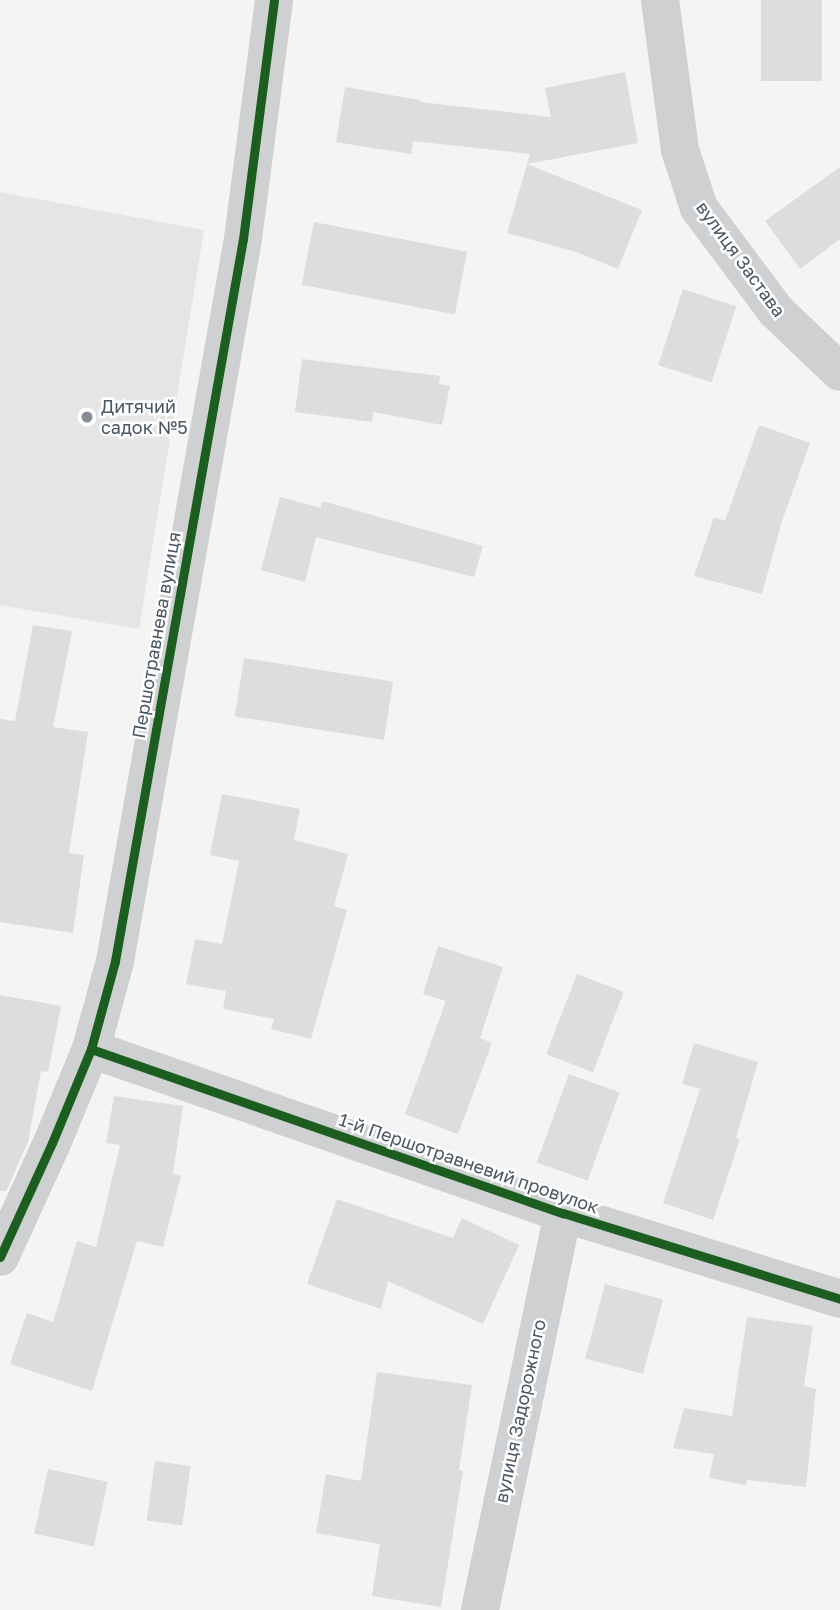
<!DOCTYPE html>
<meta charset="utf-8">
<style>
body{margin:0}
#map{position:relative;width:840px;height:1610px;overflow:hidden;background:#f4f4f4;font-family:"Golos Text",sans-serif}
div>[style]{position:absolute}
.education>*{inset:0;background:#e6e5e6}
.building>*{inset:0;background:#ddddde;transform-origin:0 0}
.street>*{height:38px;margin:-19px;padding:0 19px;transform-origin:19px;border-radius:19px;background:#ced0d2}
.cycleway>*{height:9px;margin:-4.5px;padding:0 4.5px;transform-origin:4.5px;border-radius:4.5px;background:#1b5e20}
.dots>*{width:19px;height:19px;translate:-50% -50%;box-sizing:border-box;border:4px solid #fff;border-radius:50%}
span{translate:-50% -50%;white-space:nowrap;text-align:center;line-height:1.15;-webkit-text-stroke:5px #fff;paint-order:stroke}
.street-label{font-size:18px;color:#4a5661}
.poi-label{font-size:18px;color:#4a5661}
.left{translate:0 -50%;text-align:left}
</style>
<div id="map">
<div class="education">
<div style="clip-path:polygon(0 192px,204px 230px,139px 629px,0 605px)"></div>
</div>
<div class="building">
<div style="left:761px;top:0;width:61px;height:81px"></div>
<div style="clip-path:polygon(625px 72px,638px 143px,527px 164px,642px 210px,618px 269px,576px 252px,507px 233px,530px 154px,413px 141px,411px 154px,336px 142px,345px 87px,420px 100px,420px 102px,551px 117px,545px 88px)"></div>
<div style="clip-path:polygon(840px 167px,840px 239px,800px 269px,765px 221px)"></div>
<div style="left:314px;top:222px;width:156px;height:64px;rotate:11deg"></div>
<div style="left:683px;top:289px;width:56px;height:80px;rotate:18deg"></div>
<div style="clip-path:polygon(302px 359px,440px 376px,439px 384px,450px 386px,442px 425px,373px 412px,372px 422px,295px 412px)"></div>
<div style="clip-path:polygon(759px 425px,810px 443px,781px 524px,762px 594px,694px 576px,714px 517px,725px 521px)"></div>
<div style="clip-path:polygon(280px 497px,321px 508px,322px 501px,483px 546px,474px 577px,316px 537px,305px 582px,261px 570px)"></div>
<div style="clip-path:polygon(33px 625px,72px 631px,53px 727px,88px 732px,69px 853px,84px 855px,73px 933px,0 922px,0 719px,15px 721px)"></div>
<div style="left:244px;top:658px;width:151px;height:59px;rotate:9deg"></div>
<div style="clip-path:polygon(222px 794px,300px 809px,294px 840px,348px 854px,334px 906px,347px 910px,311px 1039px,271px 1029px,274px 1019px,223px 1009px,226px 991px,186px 984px,195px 939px,222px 944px,239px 861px,210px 855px)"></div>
<div style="clip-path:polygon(438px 946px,503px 967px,480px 1038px,492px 1043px,458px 1134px,405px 1114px,446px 1001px,423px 994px)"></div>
<div style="left:577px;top:974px;width:50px;height:86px;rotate:21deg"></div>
<div style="clip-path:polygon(0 995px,61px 1006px,48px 1072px,41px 1071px,28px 1142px,6px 1191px,0 1191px)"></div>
<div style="clip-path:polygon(694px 1043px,758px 1062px,736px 1138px,740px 1139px,713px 1220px,663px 1203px,700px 1089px,682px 1084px)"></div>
<div style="left:569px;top:1074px;width:54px;height:94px;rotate:20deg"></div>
<div style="clip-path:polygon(114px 1096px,183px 1106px,173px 1174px,181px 1176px,163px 1247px,137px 1241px,92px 1391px,10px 1364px,27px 1313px,53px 1322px,77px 1241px,96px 1247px,120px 1145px,106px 1143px)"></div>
<div style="clip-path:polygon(337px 1199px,453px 1238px,462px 1218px,519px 1245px,483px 1324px,388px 1281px,381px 1309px,307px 1284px)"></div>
<div style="left:605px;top:1284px;width:60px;height:77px;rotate:15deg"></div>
<div style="clip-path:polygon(747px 1317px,813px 1326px,804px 1386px,816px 1389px,806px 1487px,747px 1480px,746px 1485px,709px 1478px,714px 1454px,673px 1448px,684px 1408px,732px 1416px)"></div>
<div style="clip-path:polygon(377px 1372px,472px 1385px,459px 1470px,463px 1471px,441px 1607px,372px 1596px,380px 1544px,316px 1533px,326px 1474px,361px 1481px)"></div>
<div style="left:155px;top:1461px;width:36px;height:60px;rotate:8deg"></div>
<div style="left:48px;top:1469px;width:61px;height:66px;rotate:12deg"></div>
</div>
<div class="street">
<div style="left:660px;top:0;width:151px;rotate:82.4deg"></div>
<div style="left:680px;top:150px;width:61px;rotate:71.9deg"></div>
<div style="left:699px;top:208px;width:129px;rotate:53.2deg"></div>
<div style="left:776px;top:311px;width:88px;rotate:43.6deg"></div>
<div style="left:91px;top:1049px;width:500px;rotate:19.2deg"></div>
<div style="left:563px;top:1213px;width:290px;rotate:17.2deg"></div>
<div style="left:0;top:1257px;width:125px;rotate:-65.5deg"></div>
<div style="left:52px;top:1143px;width:102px;rotate:-67.5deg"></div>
<div style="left:91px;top:1049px;width:91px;rotate:-74.7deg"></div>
<div style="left:115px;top:961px;width:733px;rotate:-79.95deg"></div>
<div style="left:243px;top:239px;width:241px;rotate:-82.6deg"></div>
<div style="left:480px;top:1610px;width:406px;rotate:-78.2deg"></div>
</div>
<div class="cycleway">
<div style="left:91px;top:1049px;width:500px;rotate:19.2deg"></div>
<div style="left:563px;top:1213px;width:290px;rotate:17.2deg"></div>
<div style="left:0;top:1257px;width:125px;rotate:-65.5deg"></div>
<div style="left:52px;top:1143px;width:102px;rotate:-67.5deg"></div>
<div style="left:91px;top:1049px;width:91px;rotate:-74.7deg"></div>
<div style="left:115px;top:961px;width:733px;rotate:-79.95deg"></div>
<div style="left:243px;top:239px;width:241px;rotate:-82.6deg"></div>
</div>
<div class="dots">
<div style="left:87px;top:417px;background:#868d94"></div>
</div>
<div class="street-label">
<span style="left:741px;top:259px;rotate:54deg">вулиця Застава</span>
<span style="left:156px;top:635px;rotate:-80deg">Першотравнева вулиця</span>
<span style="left:469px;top:1163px;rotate:19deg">1-й Першотравневий провулок</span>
<span style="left:520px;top:1411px;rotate:-78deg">вулиця Задорожного</span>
</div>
<div class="poi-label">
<span class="left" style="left:101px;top:417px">Дитячий<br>садок №5</span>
</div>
</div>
